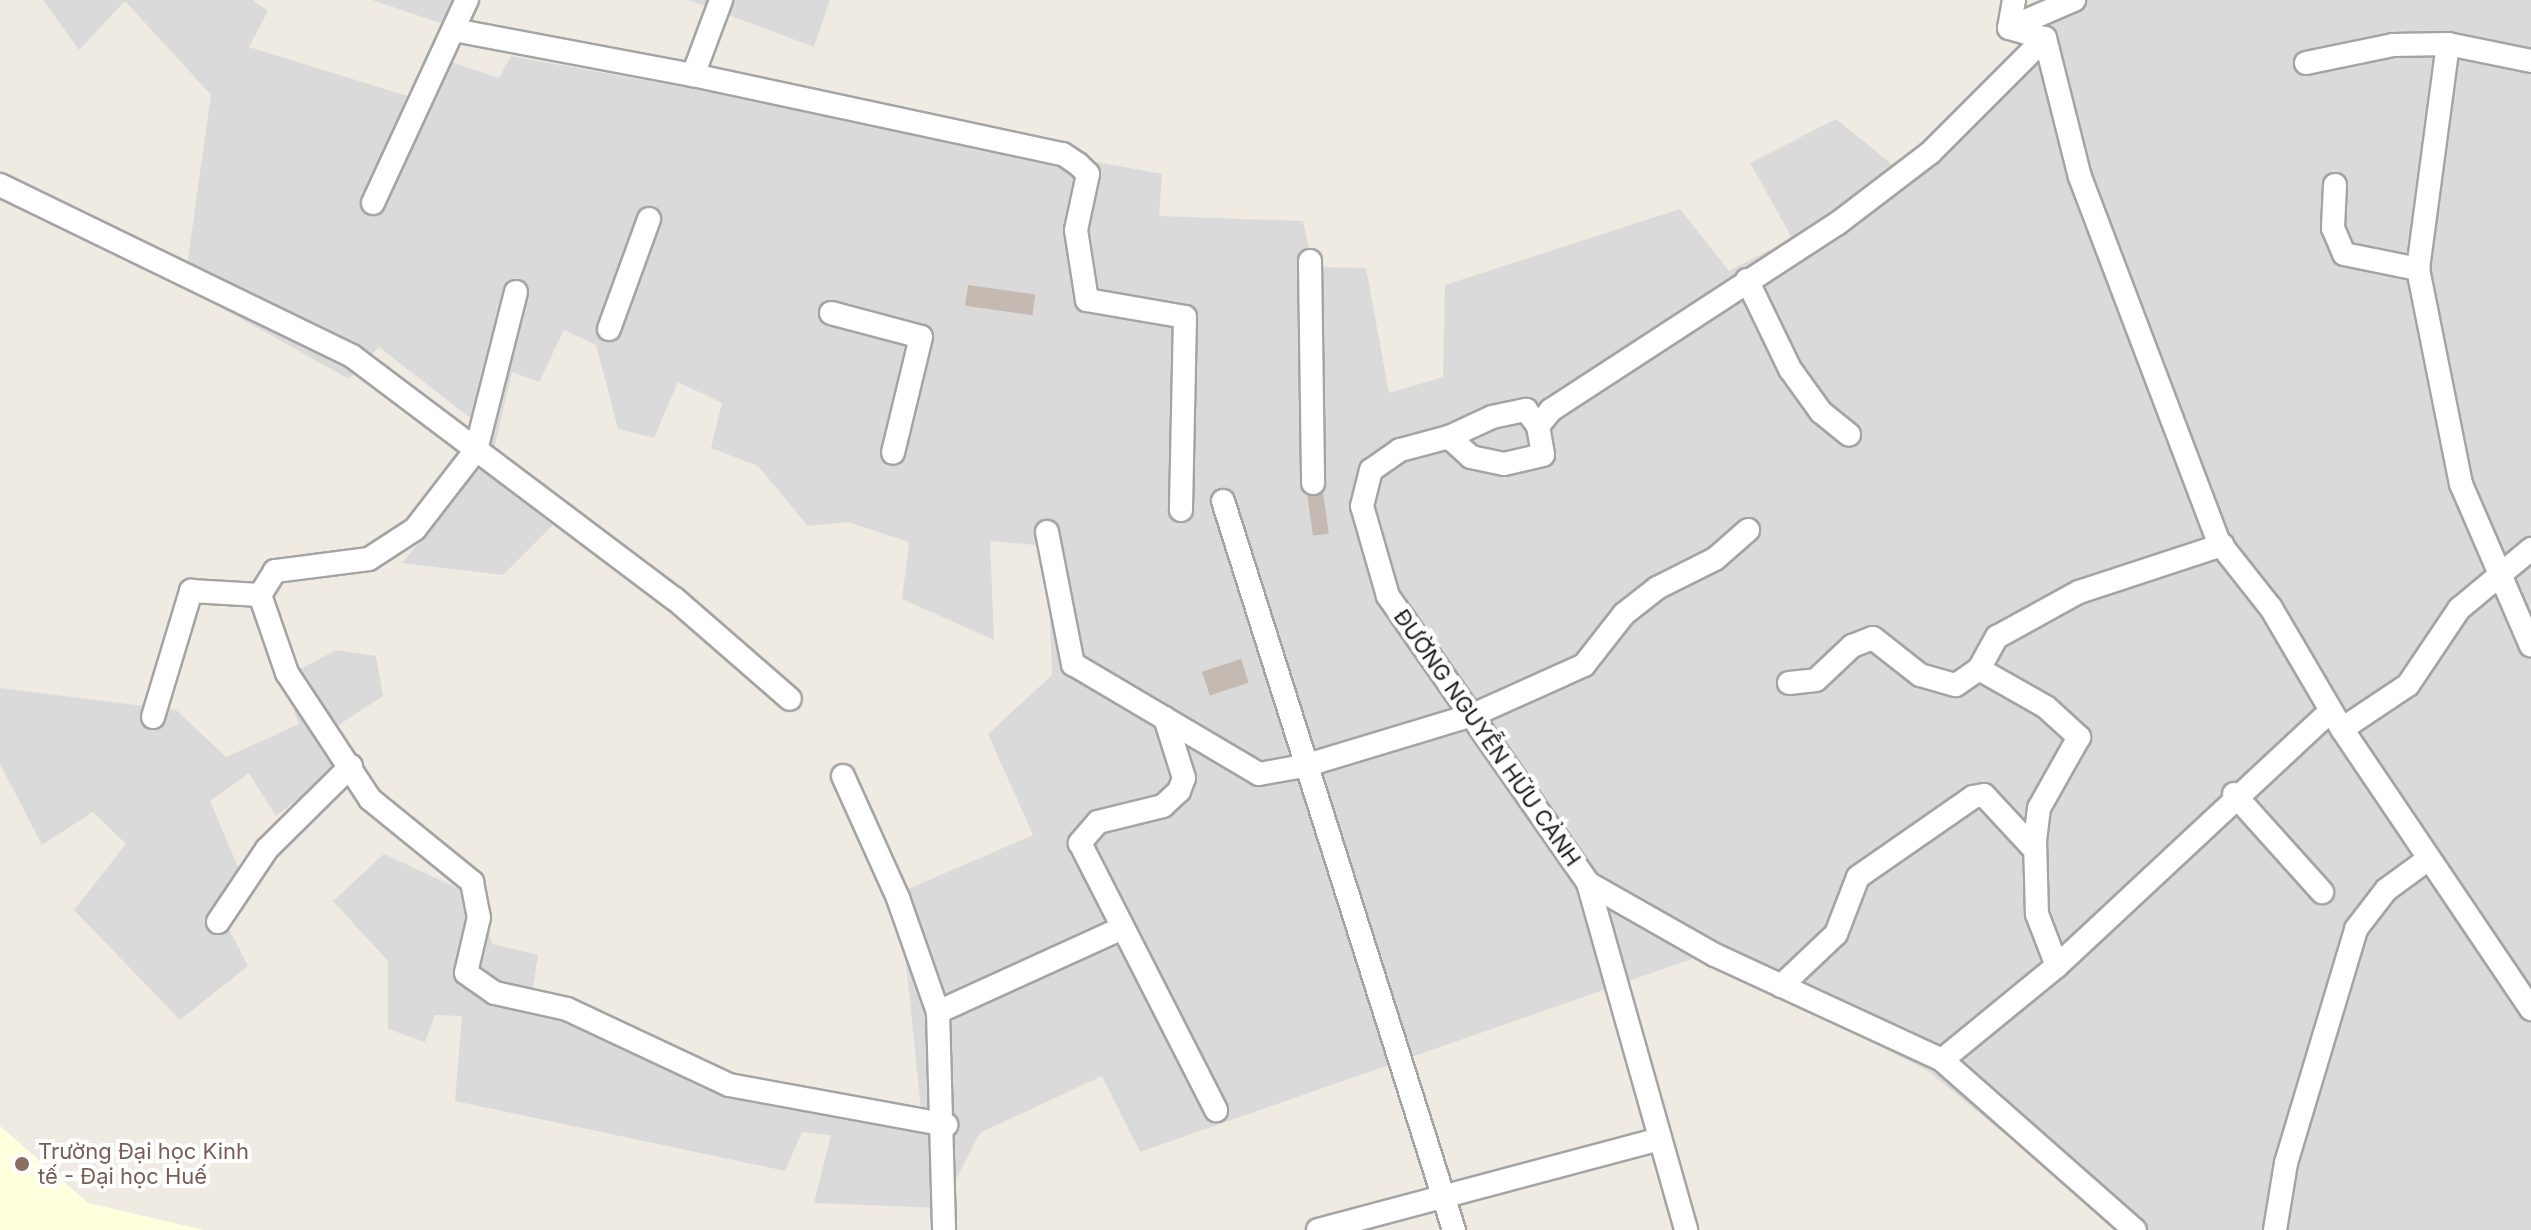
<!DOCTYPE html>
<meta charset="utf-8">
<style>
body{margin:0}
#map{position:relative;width:2531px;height:1230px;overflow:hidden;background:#efebe3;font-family:Inter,sans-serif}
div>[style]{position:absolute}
.residential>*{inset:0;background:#dbdada}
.education>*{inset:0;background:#feffdc}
.building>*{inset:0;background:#c4bab2;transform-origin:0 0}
.roads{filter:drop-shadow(2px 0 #a4a4a4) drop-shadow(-2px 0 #a4a4a4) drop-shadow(0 2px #a4a4a4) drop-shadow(0 -2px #a4a4a4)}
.minor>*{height:22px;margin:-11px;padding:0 11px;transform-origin:11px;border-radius:11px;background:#fff}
.dots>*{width:22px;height:22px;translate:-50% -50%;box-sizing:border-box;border:4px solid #fff;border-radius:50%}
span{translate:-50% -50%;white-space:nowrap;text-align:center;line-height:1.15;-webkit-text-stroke:8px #fff;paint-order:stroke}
.street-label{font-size:22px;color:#1d1d1d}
.education-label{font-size:22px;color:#785e54}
.left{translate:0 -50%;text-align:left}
</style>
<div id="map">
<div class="residential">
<div style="clip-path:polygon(43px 0,253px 0,268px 11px,249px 47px,430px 103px,448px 61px,499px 78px,511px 56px,1162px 174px,1159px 216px,1303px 221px,1313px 267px,1366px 268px,1389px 393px,1443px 377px,1445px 285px,1680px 209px,1729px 271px,1792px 238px,1750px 163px,1836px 119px,1893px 165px,2045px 48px,2041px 0,2531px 0,2531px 1230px,2122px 1230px,1928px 1071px,1703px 955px,1140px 1152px,1102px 1076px,980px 1133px,941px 1208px,814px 1203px,831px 1135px,802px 1132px,785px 1171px,455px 1101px,462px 1016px,435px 1015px,425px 1042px,388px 1029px,388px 961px,333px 901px,384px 854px,479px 898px,492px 944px,538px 955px,530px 1006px,670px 1069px,921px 1110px,899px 893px,1033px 835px,988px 734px,1052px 675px,1047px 546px,990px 541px,994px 640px,902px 599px,909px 542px,848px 522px,808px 526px,758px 466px,711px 448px,722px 403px,678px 382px,654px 438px,618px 429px,596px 345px,564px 330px,539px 382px,512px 372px,488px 475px,553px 525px,503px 575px,402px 563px,461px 492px,473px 420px,379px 347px,349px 379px,184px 287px,211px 95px,125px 1px,79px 50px)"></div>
<div style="clip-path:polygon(372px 0,466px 0,452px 27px)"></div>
<div style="clip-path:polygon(688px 0,830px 0,814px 47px)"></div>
<div style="clip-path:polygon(336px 650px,376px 656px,383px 696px,331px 730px,351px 758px,276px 816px,249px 773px,210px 801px,241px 874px,218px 908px,248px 966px,180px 1020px,74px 910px,126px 844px,93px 812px,42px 845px,0 764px,0 688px,176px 710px,226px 757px,299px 724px,282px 679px)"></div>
</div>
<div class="education">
<div style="clip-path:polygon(0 1126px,88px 1203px,204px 1230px,0 1230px)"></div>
</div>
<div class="building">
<div style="left:968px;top:285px;width:68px;height:21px;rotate:8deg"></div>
<div style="left:1323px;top:492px;width:42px;height:16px;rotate:82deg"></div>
<div style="left:1241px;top:659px;width:25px;height:41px;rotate:72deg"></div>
</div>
<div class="roads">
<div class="minor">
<div style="left:2014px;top:0;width:28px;rotate:100deg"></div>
<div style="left:2009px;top:28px;width:37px;rotate:16deg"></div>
<div style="left:2045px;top:38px;width:143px;rotate:75.9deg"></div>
<div style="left:2080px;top:177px;width:389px;rotate:69.2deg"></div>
<div style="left:2218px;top:541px;width:85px;rotate:51.7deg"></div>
<div style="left:2271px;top:608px;width:140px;rotate:59.6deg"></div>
<div style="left:2342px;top:729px;width:338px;rotate:56deg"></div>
<div style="left:2009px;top:28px;width:71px;rotate:-23.3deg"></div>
<div style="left:454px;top:30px;width:243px;rotate:10.7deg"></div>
<div style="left:693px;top:75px;width:378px;rotate:12.1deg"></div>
<div style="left:1063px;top:154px;width:18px;rotate:34deg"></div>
<div style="left:1078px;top:164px;width:14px;rotate:45deg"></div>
<div style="left:1088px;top:174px;width:57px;rotate:102.1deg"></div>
<div style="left:1076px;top:230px;width:71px;rotate:81.1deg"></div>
<div style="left:1087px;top:300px;width:99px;rotate:9.8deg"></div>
<div style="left:1185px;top:317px;width:193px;rotate:91.2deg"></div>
<div style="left:2045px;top:38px;width:163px;rotate:135deg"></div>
<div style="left:1930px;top:153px;width:116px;rotate:142.7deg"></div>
<div style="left:1838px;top:223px;width:343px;rotate:146.9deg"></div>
<div style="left:1551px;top:410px;width:21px;rotate:129deg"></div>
<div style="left:1538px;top:426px;width:29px;rotate:80deg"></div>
<div style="left:1543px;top:455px;width:40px;rotate:167deg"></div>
<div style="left:1504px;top:464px;width:34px;rotate:-168deg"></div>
<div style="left:1471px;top:457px;width:30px;rotate:-138deg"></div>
<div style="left:1449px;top:437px;width:51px;rotate:165.1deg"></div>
<div style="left:1400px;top:450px;width:35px;rotate:145deg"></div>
<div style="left:1371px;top:470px;width:37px;rotate:104deg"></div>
<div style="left:1362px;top:506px;width:94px;rotate:73.9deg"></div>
<div style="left:1388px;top:596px;width:350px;rotate:55.1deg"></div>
<div style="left:1588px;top:883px;width:146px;rotate:29.6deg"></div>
<div style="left:1715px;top:955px;width:250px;rotate:24.8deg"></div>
<div style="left:1942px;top:1060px;width:257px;rotate:41.4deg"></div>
<div style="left:2448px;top:44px;width:227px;rotate:97.6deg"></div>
<div style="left:2418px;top:269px;width:219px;rotate:78.7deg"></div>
<div style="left:2461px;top:484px;width:176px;rotate:66.6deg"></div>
<div style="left:2306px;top:63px;width:89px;rotate:-11.7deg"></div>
<div style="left:2393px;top:45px;width:55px;rotate:-1deg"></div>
<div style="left:2448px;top:44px;width:85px;rotate:11.6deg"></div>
<div style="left:693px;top:75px;width:80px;rotate:-69.5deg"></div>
<div style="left:0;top:185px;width:391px;rotate:25.9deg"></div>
<div style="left:352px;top:356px;width:404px;rotate:37deg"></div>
<div style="left:675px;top:599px;width:152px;rotate:41deg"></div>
<div style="left:2335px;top:185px;width:43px;rotate:92.7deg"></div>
<div style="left:2333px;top:228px;width:28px;rotate:67deg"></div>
<div style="left:2344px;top:254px;width:76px;rotate:11.5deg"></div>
<div style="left:373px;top:203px;width:224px;rotate:-65.2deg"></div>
<div style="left:1310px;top:261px;width:222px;rotate:89.2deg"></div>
<div style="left:1747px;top:280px;width:99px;rotate:64.2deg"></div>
<div style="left:1790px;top:369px;width:53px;rotate:54.2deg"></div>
<div style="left:1821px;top:412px;width:36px;rotate:39deg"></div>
<div style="left:516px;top:292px;width:163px;rotate:104.2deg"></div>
<div style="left:476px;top:450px;width:100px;rotate:127.7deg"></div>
<div style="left:415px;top:529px;width:55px;rotate:146.9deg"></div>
<div style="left:369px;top:559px;width:95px;rotate:172.7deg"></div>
<div style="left:275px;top:571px;width:28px;rotate:122deg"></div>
<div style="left:260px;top:595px;width:83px;rotate:70.9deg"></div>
<div style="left:287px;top:673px;width:151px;rotate:56.6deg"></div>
<div style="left:370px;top:799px;width:132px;rotate:39.1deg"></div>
<div style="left:472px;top:882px;width:36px;rotate:79deg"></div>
<div style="left:479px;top:917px;width:57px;rotate:103.1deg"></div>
<div style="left:466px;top:973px;width:35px;rotate:35deg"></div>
<div style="left:495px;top:993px;width:74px;rotate:12.5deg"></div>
<div style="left:567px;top:1009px;width:179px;rotate:25.1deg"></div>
<div style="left:729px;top:1085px;width:221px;rotate:10.4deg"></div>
<div style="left:831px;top:313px;width:93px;rotate:14.9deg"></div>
<div style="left:921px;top:337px;width:119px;rotate:103.6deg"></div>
<div style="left:609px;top:329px;width:117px;rotate:-70deg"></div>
<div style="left:1449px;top:437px;width:47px;rotate:-24.9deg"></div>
<div style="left:1492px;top:417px;width:35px;rotate:-12deg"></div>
<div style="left:1526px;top:410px;width:20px;rotate:53deg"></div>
<div style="left:1223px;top:501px;width:765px;rotate:72.42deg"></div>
<div style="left:1047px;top:532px;width:135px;rotate:78.9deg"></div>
<div style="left:1073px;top:664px;width:216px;rotate:30.6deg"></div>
<div style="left:1259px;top:774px;width:46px;rotate:-10.1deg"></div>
<div style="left:1304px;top:766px;width:177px;rotate:-16.8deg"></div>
<div style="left:1473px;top:715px;width:122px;rotate:-24.2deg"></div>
<div style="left:1584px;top:665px;width:65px;rotate:-51.9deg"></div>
<div style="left:1624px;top:614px;width:42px;rotate:-38.2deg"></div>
<div style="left:1657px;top:588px;width:65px;rotate:-26.6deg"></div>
<div style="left:1715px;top:559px;width:44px;rotate:-41.3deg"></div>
<div style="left:1979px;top:669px;width:77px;rotate:29.6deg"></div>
<div style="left:2046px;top:707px;width:45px;rotate:42.3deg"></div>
<div style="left:2079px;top:737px;width:81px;rotate:119.4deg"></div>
<div style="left:2039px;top:808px;width:32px;rotate:97deg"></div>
<div style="left:2035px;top:840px;width:74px;rotate:88.5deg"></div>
<div style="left:2037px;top:914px;width:56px;rotate:69deg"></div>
<div style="left:1789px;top:683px;width:27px;rotate:-6deg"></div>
<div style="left:1816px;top:680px;width:50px;rotate:-43.4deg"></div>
<div style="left:1852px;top:646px;width:22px;rotate:-21deg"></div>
<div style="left:1873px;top:638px;width:60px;rotate:38.2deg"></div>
<div style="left:1920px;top:675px;width:37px;rotate:16deg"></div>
<div style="left:1956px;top:685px;width:28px;rotate:-35deg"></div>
<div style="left:1979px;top:669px;width:37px;rotate:-61deg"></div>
<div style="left:1997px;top:637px;width:94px;rotate:-28.8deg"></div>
<div style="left:2079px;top:592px;width:151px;rotate:-18.2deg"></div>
<div style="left:153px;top:717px;width:132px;rotate:-73.2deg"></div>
<div style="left:191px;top:591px;width:69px;rotate:3.3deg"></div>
<div style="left:1165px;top:718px;width:63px;rotate:72.4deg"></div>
<div style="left:1184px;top:778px;width:14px;rotate:111deg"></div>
<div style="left:1179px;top:791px;width:22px;rotate:137deg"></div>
<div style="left:1163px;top:806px;width:67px;rotate:166.2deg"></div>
<div style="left:1098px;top:822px;width:28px;rotate:131deg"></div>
<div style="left:1080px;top:843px;width:300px;rotate:63deg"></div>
<div style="left:2342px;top:729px;width:79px;rotate:-33.7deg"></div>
<div style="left:2408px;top:685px;width:92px;rotate:-56.1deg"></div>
<div style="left:2459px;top:609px;width:94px;rotate:-39.8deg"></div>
<div style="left:843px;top:776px;width:134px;rotate:65.7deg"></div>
<div style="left:898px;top:898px;width:121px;rotate:70.7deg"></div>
<div style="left:938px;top:1012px;width:218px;rotate:88.4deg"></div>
<div style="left:2234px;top:794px;width:132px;rotate:48.1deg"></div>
<div style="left:1588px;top:883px;width:361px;rotate:74.2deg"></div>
<div style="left:218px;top:922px;width:88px;rotate:-56.1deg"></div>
<div style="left:267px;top:849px;width:118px;rotate:-44.7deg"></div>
<div style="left:1781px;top:986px;width:76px;rotate:-43.4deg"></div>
<div style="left:1836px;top:934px;width:61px;rotate:-68.9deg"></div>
<div style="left:1858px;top:877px;width:140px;rotate:-34.8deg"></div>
<div style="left:1973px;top:797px;width:11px;rotate:-10deg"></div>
<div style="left:1984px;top:795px;width:74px;rotate:47.2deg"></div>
<div style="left:938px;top:1012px;width:200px;rotate:-24.5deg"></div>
<div style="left:1942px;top:1060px;width:149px;rotate:-39.3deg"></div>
<div style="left:2057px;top:966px;width:374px;rotate:-43deg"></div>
<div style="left:1318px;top:1230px;width:350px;rotate:-14.9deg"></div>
<div style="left:2275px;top:1230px;width:68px;rotate:-80.7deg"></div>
<div style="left:2286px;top:1163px;width:244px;rotate:-73.3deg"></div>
<div style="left:2356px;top:929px;width:49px;rotate:-52.4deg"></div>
<div style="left:2386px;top:890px;width:51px;rotate:-36.2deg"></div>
</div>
</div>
<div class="dots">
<div style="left:22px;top:1164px;background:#8d6e63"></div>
</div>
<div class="street-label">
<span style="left:1487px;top:738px;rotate:55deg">ĐƯỜNG NGUYỄN HỮU CẢNH</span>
</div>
<div class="education-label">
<span class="left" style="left:38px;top:1164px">Trường Đại học Kinh<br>tế - Đại học Huế</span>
</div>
</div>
